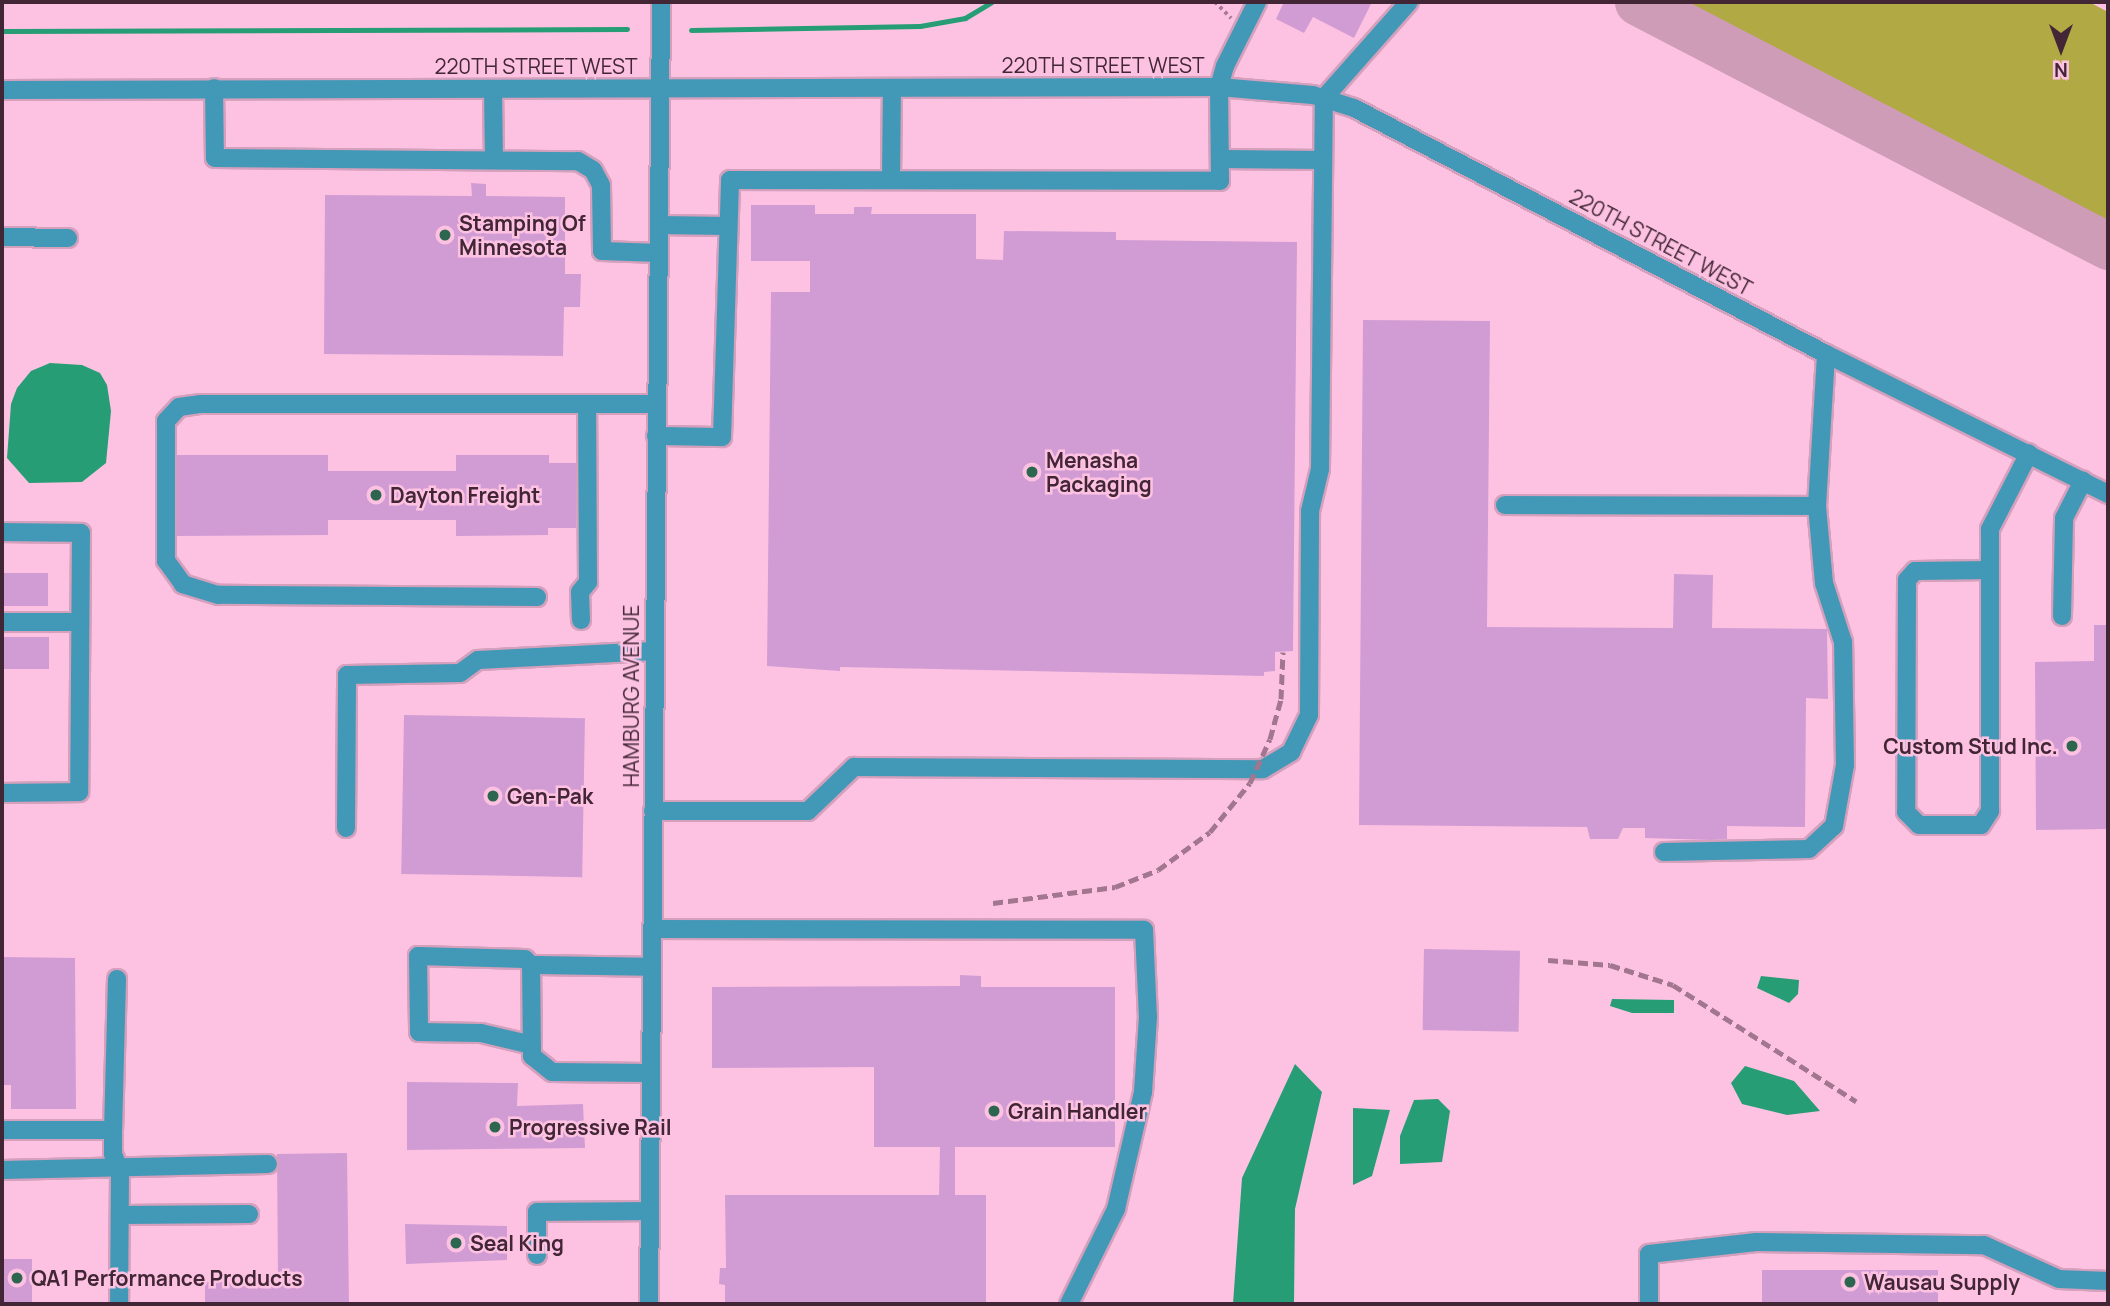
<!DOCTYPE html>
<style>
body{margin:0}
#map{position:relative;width:2110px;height:1306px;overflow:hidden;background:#fdc2e2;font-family:Manrope,sans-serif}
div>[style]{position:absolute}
.green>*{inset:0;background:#b1a943}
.water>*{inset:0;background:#269d74}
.stream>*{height:5px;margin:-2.5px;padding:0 2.5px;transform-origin:2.5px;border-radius:2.5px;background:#269d74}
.taxiway>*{height:47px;margin:-23.5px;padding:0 23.5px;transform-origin:23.5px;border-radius:23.5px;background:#cf9cb8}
.building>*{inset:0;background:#d19cd4;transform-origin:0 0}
.path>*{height:3.5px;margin-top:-1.75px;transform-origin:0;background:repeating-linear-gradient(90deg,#a97c95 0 3.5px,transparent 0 7px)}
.roads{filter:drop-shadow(2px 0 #d4a0bc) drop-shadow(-2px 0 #d4a0bc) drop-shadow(0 2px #d4a0bc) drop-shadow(0 -2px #d4a0bc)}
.minor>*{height:18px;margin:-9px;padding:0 9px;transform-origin:9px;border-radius:9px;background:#4198b7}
.rail>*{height:5px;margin-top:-2.5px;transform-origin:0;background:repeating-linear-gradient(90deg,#a1768e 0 10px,transparent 0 15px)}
.dots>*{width:19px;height:19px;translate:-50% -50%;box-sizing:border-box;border:4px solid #fdc2e2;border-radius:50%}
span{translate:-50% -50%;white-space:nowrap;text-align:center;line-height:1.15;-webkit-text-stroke:5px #fdc2e2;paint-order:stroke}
.street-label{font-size:21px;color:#422636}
.poi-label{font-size:21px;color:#422636;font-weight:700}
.left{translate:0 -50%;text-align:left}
.right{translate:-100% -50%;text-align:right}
.frame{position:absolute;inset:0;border:4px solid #422636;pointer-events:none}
.north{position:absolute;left:2026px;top:14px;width:70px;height:70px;-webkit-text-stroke:5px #fdc2e2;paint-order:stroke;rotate:180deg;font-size:19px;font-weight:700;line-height:28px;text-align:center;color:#422636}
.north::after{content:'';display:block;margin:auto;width:24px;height:32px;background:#422636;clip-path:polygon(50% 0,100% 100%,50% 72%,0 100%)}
</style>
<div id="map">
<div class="green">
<div style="clip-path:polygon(1674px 2px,2089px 2px,2108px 12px,2108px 228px)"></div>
</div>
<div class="water">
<div style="clip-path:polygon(50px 363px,82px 365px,100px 373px,107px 385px,111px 411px,106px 463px,82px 482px,29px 483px,7px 458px,11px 404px,17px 388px,31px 371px)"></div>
<div style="clip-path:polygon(1761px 976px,1799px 980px,1798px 994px,1789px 1003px,1757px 988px)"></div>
<div style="clip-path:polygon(1612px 999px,1674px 1000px,1674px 1013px,1632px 1013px,1610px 1006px)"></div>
<div style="clip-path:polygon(1295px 1064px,1322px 1092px,1295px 1209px,1294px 1304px,1233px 1304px,1242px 1178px)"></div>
<div style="clip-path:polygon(1745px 1066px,1794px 1081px,1820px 1111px,1787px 1115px,1742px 1104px,1731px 1083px)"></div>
<div style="clip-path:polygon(1438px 1099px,1450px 1111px,1442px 1162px,1400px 1164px,1400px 1136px,1414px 1100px)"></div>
<div style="clip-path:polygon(1353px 1108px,1390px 1110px,1372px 1176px,1353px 1185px)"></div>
</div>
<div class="stream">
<div style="left:691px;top:30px;width:229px;rotate:-1deg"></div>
<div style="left:920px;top:26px;width:46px;rotate:-10.1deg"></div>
<div style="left:965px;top:18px;width:31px;rotate:-31deg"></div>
<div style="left:2px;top:31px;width:625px;rotate:-0.18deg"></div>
</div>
<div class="taxiway">
<div style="left:1638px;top:2px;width:530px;rotate:27.44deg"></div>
</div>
<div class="building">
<div style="clip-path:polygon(1284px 2px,1372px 2px,1354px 38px,1313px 17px,1304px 33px,1276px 19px)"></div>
<div style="clip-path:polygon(471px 183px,486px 184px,486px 196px,565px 197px,565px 274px,581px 274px,580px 307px,564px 307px,563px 356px,324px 354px,325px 195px,472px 196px)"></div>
<div style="clip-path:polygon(751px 205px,815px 205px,815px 214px,854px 214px,854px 207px,872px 207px,871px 214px,976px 214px,976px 259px,1003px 260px,1004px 231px,1116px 232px,1116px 240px,1297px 242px,1293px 651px,1275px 652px,1275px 671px,1264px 672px,1264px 676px,840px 667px,840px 671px,767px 666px,771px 292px,810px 292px,810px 261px,751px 261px)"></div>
<div style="clip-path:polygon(1363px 320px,1490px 321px,1487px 627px,1673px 628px,1674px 574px,1713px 575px,1712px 628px,1827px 629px,1828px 699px,1806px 698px,1805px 827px,1727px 826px,1727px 839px,1711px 840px,1645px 838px,1645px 828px,1623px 828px,1618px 839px,1590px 839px,1587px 827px,1359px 825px)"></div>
<div style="clip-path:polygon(177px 455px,328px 455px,328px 471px,456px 471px,456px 455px,549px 455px,549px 463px,576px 463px,576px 528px,548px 528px,548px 535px,456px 536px,456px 520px,328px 520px,328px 535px,177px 536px)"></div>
<div style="left:2px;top:573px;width:46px;height:33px"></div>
<div style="clip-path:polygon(2094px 625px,2108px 625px,2108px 829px,2036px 830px,2035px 662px,2094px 661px)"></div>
<div style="left:2px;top:637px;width:47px;height:32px"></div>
<div style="left:404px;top:715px;width:181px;height:159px;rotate:1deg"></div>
<div style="left:1424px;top:949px;width:96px;height:81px;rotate:1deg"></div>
<div style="clip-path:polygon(2px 957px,75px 958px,76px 1109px,11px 1109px,11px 1085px,2px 1085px)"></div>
<div style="clip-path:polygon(960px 975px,981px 976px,981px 987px,1115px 987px,1115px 1147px,955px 1147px,955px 1195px,986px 1195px,986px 1304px,725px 1304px,725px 1285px,719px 1284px,720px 1268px,726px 1268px,725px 1195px,939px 1195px,940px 1147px,874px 1147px,874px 1067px,712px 1068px,712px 987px,960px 986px)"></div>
<div style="clip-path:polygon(407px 1082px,518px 1083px,517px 1106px,583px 1104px,585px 1148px,407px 1150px)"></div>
<div style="clip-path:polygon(347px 1153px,349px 1304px,205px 1304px,205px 1282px,278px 1281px,277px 1154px)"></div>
<div style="clip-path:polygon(405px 1224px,507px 1226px,507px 1260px,406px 1264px)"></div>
<div style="left:2px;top:1259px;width:30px;height:45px"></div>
<div style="left:1938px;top:1270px;width:34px;height:176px;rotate:90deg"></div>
</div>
<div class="path">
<div style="left:1215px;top:2px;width:23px;rotate:45deg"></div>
</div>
<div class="roads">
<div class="minor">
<div style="left:214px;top:88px;width:70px;rotate:89.2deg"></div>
<div style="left:215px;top:158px;width:363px;rotate:0.5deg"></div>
<div style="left:578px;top:161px;width:17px;rotate:31deg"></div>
<div style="left:593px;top:170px;width:17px;rotate:62deg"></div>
<div style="left:601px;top:185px;width:66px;rotate:89.1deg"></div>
<div style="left:602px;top:251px;width:57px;rotate:2deg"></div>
<div style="left:493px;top:89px;width:71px;rotate:89.2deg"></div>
<div style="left:2px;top:90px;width:1217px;rotate:-0.14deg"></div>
<div style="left:1219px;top:87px;width:94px;rotate:4.9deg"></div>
<div style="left:1313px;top:95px;width:43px;rotate:17.6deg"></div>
<div style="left:1354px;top:108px;width:532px;rotate:27.53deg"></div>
<div style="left:1826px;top:354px;width:315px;rotate:26.4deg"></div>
<div style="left:1220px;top:159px;width:102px;rotate:0.6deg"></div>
<div style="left:891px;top:180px;width:92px;rotate:-89.4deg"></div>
<div style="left:660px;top:225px;width:66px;rotate:0.9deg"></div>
<div style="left:2px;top:237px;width:66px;rotate:0.9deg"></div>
<div style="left:656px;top:436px;width:66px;rotate:0.9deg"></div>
<div style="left:722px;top:437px;width:257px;rotate:-88.2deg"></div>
<div style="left:730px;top:180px;width:490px;rotate:0.1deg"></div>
<div style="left:1220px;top:181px;width:94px;rotate:-90.6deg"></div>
<div style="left:1219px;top:87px;width:22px;rotate:-74deg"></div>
<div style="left:1225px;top:66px;width:72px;rotate:-63.4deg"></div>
<div style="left:1505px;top:505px;width:312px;rotate:0.2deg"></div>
<div style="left:1817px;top:506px;width:152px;rotate:-86.6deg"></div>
<div style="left:2px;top:532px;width:79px;rotate:0.7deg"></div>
<div style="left:81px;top:533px;width:259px;rotate:90.4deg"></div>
<div style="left:79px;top:792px;width:77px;rotate:179.3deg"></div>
<div style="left:1990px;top:570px;width:75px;rotate:179.2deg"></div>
<div style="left:1915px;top:571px;width:12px;rotate:132deg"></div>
<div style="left:1907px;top:580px;width:232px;rotate:90.2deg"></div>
<div style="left:1906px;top:812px;width:18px;rotate:45deg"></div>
<div style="left:1919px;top:825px;width:62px"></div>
<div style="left:1981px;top:825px;width:17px;rotate:-57deg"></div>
<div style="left:1990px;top:811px;width:282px;rotate:-90deg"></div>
<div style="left:1990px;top:529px;width:85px;rotate:-62.8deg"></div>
<div style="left:537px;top:597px;width:319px;rotate:-179.6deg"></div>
<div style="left:218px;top:595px;width:37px;rotate:-163deg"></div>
<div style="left:183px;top:584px;width:29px;rotate:-126deg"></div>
<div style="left:166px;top:561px;width:140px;rotate:-90deg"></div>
<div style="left:166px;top:421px;width:19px;rotate:-47deg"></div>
<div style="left:179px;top:407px;width:22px;rotate:-8deg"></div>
<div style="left:201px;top:404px;width:386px"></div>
<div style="left:2062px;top:616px;width:98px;rotate:-88.8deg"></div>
<div style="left:2064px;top:518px;width:42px;rotate:-62.8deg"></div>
<div style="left:581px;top:620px;width:28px;rotate:-92deg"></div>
<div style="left:580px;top:592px;width:13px;rotate:-51deg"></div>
<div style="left:588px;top:582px;width:178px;rotate:-90.3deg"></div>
<div style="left:587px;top:404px;width:70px"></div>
<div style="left:2px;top:622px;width:78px"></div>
<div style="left:653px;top:811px;width:155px"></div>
<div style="left:808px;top:811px;width:64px;rotate:-43.7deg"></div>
<div style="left:854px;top:767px;width:409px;rotate:0.3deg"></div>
<div style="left:1263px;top:769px;width:33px;rotate:-31deg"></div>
<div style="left:1291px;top:752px;width:41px;rotate:-64.1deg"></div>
<div style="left:1309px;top:715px;width:204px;rotate:-89.7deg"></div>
<div style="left:1310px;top:511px;width:43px;rotate:-76.6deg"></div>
<div style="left:1320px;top:469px;width:371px;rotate:-89.4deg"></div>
<div style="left:1324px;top:98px;width:128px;rotate:-48.5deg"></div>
<div style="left:346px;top:828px;width:153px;rotate:-89.6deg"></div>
<div style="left:347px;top:675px;width:113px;rotate:-1deg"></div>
<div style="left:460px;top:673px;width:22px;rotate:-36deg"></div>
<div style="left:478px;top:660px;width:176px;rotate:-2.9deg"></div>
<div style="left:1664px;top:852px;width:145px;rotate:-1.2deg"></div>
<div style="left:1809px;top:849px;width:34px;rotate:-43deg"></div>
<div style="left:1834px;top:826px;width:62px;rotate:-79.8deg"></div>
<div style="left:1845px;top:765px;width:123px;rotate:-90.9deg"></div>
<div style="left:1843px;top:642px;width:62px;rotate:-107.9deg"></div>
<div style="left:1824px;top:583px;width:77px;rotate:-95.2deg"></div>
<div style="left:652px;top:929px;width:492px;rotate:0.1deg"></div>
<div style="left:1144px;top:930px;width:87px;rotate:87.4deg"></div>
<div style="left:1148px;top:1017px;width:75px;rotate:93.8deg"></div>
<div style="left:1143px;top:1092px;width:120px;rotate:103deg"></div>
<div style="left:1116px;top:1209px;width:106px;rotate:116.3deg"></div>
<div style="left:531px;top:965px;width:8px;rotate:-135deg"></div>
<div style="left:525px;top:959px;width:107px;rotate:-178.4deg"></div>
<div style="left:418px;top:956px;width:76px;rotate:89.2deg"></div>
<div style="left:419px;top:1032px;width:62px;rotate:0.9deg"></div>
<div style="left:481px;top:1033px;width:52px;rotate:13.2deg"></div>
<div style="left:117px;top:979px;width:151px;rotate:91.5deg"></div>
<div style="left:113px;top:1130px;width:24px;rotate:90deg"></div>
<div style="left:113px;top:1154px;width:18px;rotate:68deg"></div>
<div style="left:120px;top:1171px;width:133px;rotate:90.4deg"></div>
<div style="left:650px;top:1073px;width:98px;rotate:-179.4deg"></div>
<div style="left:552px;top:1072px;width:26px;rotate:-141deg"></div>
<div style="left:532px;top:1056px;width:91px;rotate:-90.6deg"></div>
<div style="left:531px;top:965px;width:121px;rotate:0.9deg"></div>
<div style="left:2px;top:1130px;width:111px"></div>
<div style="left:2px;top:1170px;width:266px;rotate:-1.3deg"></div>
<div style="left:120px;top:1215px;width:129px;rotate:-0.4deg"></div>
<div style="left:537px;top:1255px;width:43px;rotate:-90deg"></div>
<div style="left:537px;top:1212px;width:112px;rotate:-0.5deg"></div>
<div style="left:649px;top:1304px;width:1302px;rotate:-89.47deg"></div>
<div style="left:1649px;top:1304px;width:50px;rotate:-90deg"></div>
<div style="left:1649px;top:1254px;width:108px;rotate:-6.4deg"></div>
<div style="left:1756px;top:1242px;width:228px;rotate:0.8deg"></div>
<div style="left:1984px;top:1245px;width:82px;rotate:24.4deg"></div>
<div style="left:2059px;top:1279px;width:49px;rotate:2.3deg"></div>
</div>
</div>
<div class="rail">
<div style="left:993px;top:903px;width:123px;rotate:-7.5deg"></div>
<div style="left:1115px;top:887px;width:46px;rotate:-21.6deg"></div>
<div style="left:1158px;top:870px;width:64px;rotate:-36.2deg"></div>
<div style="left:1210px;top:832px;width:63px;rotate:-50.8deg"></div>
<div style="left:1250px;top:783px;width:48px;rotate:-65.6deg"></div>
<div style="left:1270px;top:739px;width:41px;rotate:-74.6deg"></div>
<div style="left:1281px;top:699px;width:47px;rotate:-87.6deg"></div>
<div style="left:1548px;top:960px;width:62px;rotate:4.6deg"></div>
<div style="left:1610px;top:965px;width:66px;rotate:17.6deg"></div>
<div style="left:1673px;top:985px;width:217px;rotate:32.4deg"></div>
</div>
<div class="dots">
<div style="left:445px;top:235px;background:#2d664f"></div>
<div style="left:1032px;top:472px;background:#2d664f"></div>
<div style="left:376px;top:495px;background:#2d664f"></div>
<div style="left:2072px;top:746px;background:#2d664f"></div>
<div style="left:493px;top:796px;background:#2d664f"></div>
<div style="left:994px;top:1111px;background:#2d664f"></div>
<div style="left:495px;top:1127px;background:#2d664f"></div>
<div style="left:456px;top:1243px;background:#2d664f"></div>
<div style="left:17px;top:1278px;background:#2d664f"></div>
<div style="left:1850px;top:1282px;background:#2d664f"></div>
</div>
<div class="street-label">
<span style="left:1103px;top:65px">220TH STREET WEST</span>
<span style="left:536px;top:66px">220TH STREET WEST</span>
<span style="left:1661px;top:242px;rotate:28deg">220TH STREET WEST</span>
<span style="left:631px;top:696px;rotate:-90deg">HAMBURG AVENUE</span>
</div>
<div class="poi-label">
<span class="left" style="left:459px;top:235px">Stamping Of<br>Minnesota</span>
<span class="left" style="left:1046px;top:472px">Menasha<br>Packaging</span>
<span class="left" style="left:390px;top:495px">Dayton Freight</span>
<span class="right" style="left:2058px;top:746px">Custom Stud Inc.</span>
<span class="left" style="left:507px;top:796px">Gen-Pak</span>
<span class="left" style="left:1008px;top:1111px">Grain Handler</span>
<span class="left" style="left:509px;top:1127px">Progressive Rail</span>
<span class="left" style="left:470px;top:1243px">Seal King</span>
<span class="left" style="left:31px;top:1278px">QA1 Performance Products</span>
<span class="left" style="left:1864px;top:1282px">Wausau Supply</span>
</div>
<div class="frame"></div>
<div class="north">N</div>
</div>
